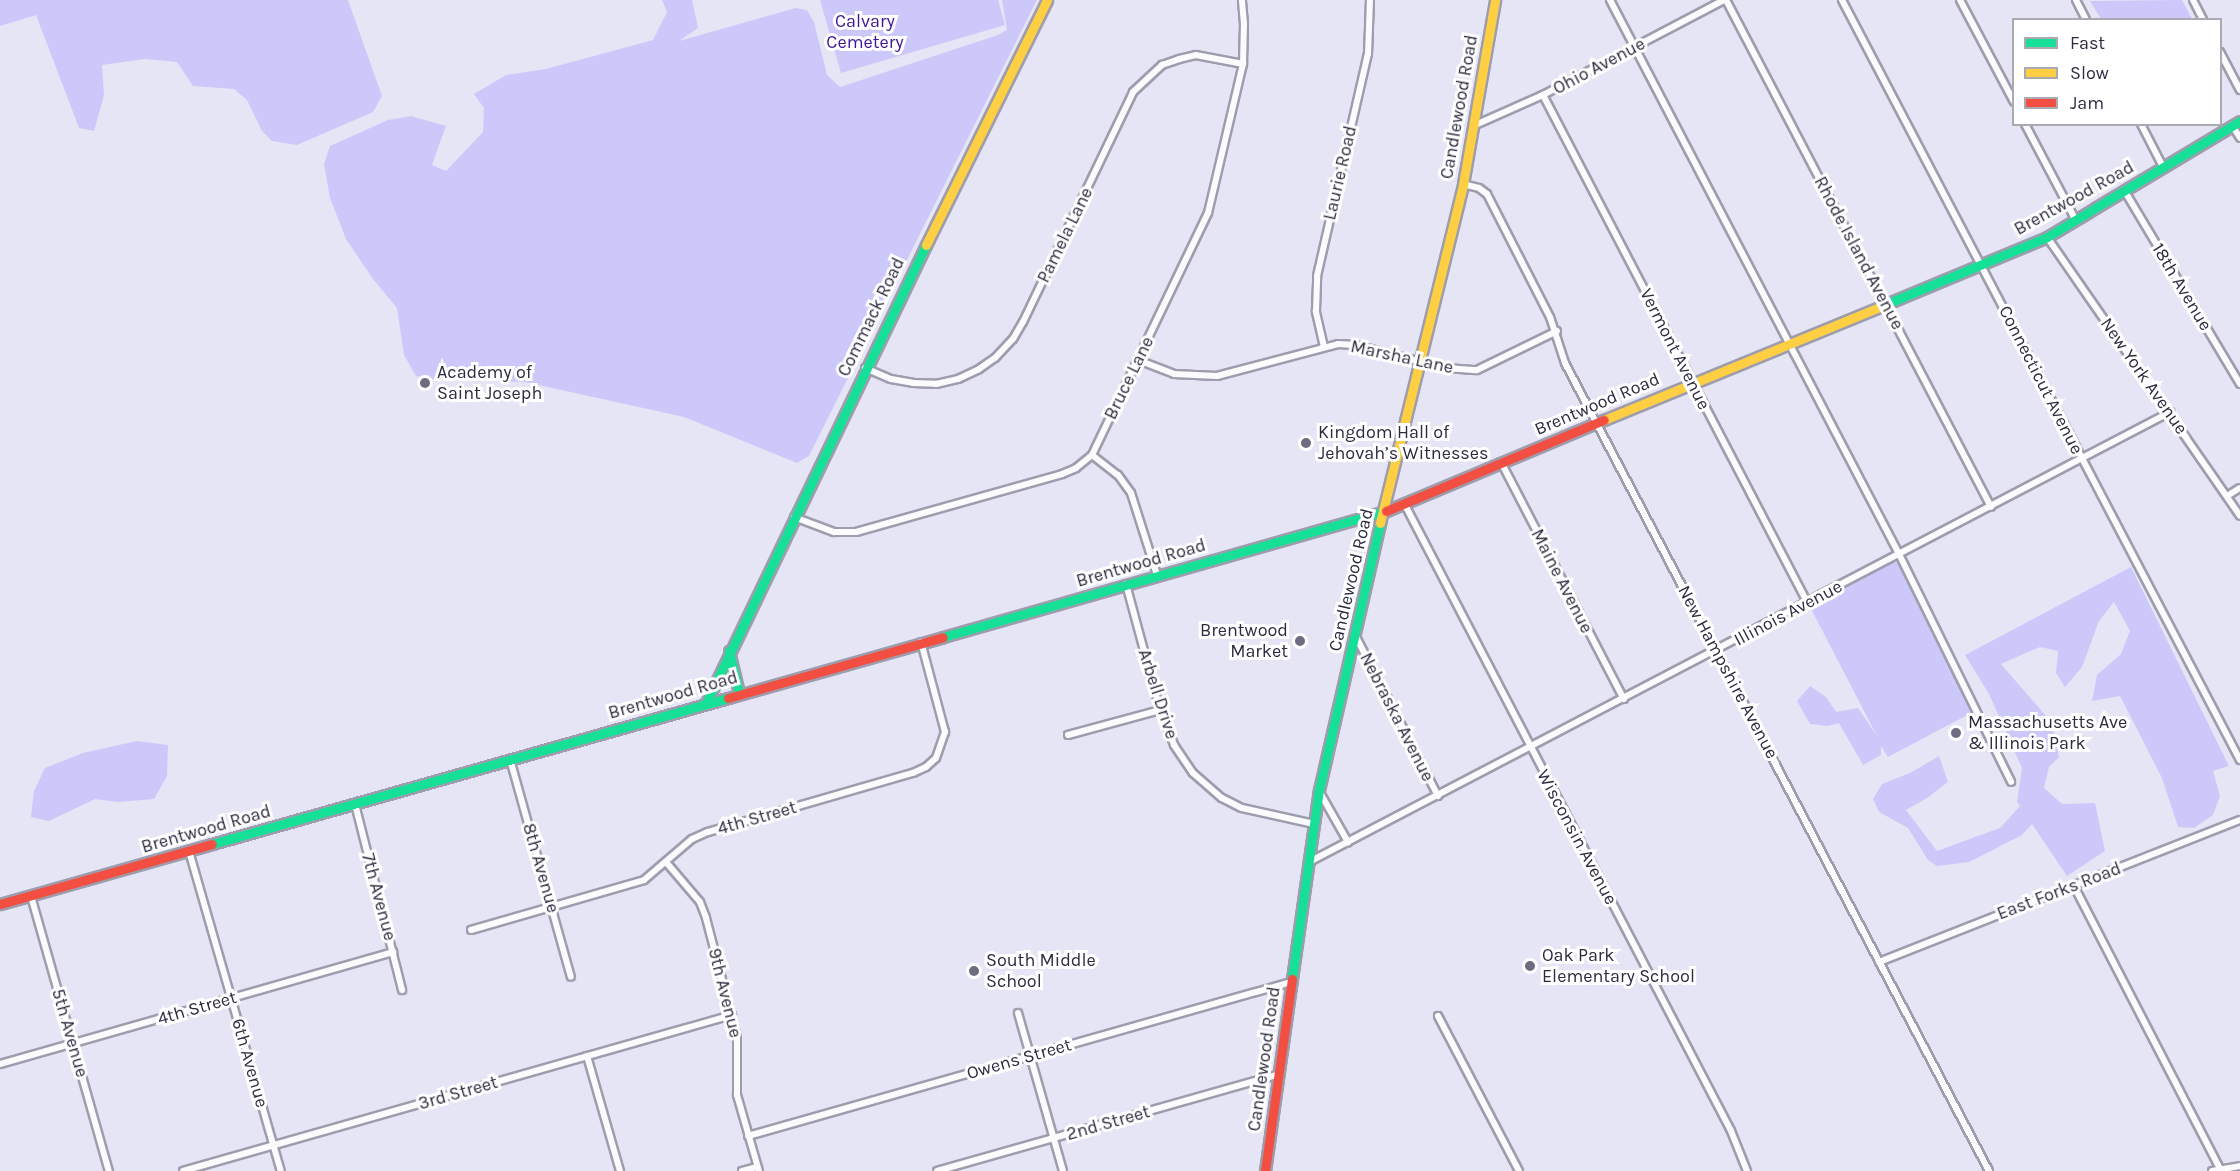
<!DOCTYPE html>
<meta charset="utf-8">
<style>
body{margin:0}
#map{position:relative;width:2240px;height:1171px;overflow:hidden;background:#e5e5f6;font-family:Karla,sans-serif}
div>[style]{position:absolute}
.green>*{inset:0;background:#ccc9fa}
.roads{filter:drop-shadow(2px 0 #9e9dad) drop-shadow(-2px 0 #9e9dad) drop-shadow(0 2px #9e9dad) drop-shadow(0 -2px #9e9dad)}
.street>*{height:6px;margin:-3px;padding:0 3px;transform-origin:3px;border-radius:3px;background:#fbfbfe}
.fast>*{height:9px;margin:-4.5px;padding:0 4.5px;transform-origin:4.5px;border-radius:4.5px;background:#16e098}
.slow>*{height:9px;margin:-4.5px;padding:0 4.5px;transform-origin:4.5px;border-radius:4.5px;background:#ffcf43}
.jam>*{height:9px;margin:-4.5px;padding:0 4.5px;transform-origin:4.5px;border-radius:4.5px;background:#f24e42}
.dots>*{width:16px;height:16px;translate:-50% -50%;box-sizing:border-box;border:3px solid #fff;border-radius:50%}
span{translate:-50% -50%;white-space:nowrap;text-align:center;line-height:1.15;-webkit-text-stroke:6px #fff;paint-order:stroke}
.park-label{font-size:18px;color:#3f1697}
.street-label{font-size:18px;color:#2d2b40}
.poi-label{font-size:18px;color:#2d2b40}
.left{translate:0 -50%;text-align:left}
.right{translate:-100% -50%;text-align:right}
.legend{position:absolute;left:2012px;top:18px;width:210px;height:108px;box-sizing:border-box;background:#fff;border:2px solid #abaab3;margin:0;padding:8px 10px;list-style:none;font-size:18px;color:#2d2b40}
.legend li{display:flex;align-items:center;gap:12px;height:30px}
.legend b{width:30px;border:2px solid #abaab3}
</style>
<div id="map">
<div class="green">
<div style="clip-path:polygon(0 0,348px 0,382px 96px,373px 112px,297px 145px,272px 141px,262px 131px,247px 100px,234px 89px,193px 86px,177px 62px,145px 59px,102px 65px,104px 95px,94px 131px,79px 128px,36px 15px,0 26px)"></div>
<div style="clip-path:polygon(662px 0,692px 0,698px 28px,679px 41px,796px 8px,807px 10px,814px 22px,827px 75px,840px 87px,998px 35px,1007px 30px,1002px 0,1037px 0,809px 456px,797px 463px,684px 417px,525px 382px,433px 379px,416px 376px,404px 355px,397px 308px,373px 279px,346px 239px,330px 198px,324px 164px,330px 146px,388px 120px,411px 116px,446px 126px,432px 165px,446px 171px,483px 132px,484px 108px,474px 94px,506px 75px,546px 69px,653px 40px,667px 12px)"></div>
<div style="clip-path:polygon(820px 0,998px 0,1005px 25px,841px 73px)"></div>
<div style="clip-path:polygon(2182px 0,2192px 19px,2101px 19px,2090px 1px)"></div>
<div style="clip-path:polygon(1890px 562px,1901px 563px,1973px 712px,1888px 757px,1881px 746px,1881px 755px,1863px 765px,1839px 723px,1827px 726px,1810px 724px,1797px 701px,1810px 686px,1826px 697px,1836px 712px,1858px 708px,1877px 736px,1809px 605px)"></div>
<div style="clip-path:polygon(2131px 567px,2229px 766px,2213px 771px,2220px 796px,2213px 815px,2194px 828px,2178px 827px,2162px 778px,2120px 696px,2092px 701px,2097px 675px,2121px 654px,2130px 631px,2114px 602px,2099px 621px,2082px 667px,2065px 687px,2056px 673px,2058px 651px,2040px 647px,2001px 664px,2052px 723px,2059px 757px,2049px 767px,2044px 788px,2062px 804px,2095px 803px,2105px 851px,2067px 876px,2032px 824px,2022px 835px,1969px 862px,1937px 866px,1928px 860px,1908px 828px,1879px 812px,1873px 799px,1882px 784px,1910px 773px,1939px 756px,1948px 782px,1927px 798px,1906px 810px,1937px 851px,2000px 828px,2020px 806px,2017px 802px,2022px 768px,1989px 694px,1965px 655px)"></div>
<div style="clip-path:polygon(137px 741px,168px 745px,167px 776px,154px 799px,118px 802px,95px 799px,49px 821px,31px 817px,34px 791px,45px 768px,83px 753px)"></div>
</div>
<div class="roads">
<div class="street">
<div style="left:1610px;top:0;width:625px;rotate:62.45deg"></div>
<div style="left:1899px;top:554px;width:254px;rotate:63.8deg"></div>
<div style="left:1726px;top:0;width:572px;rotate:62.4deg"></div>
<div style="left:1842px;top:0;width:858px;rotate:62.36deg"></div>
<div style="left:1960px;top:0;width:115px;rotate:62.1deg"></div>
<div style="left:2076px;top:0;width:22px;rotate:63deg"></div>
<div style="left:2193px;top:0;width:22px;rotate:63deg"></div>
<div style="left:2220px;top:52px;width:43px;rotate:62.2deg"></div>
<div style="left:1543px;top:95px;width:572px;rotate:62.49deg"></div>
<div style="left:2025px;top:124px;width:107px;rotate:62.2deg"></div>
<div style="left:2141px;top:124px;width:48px;rotate:62.9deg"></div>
<div style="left:2232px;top:125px;width:15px;rotate:58deg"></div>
<div style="left:1473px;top:126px;width:77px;rotate:-23.9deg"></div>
<div style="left:1543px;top:95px;width:204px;rotate:-27.7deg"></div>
<div style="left:1463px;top:184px;width:16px;rotate:14deg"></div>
<div style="left:1479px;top:188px;width:10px;rotate:37deg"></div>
<div style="left:1487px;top:194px;width:138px;rotate:62.9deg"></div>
<div style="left:1550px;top:317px;width:48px;rotate:71.9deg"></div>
<div style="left:1565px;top:363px;width:912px;rotate:62.31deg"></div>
<div style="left:2124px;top:190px;width:226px;rotate:59.1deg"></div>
<div style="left:2047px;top:237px;width:339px;rotate:55.3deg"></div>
<div style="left:1324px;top:347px;width:37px;rotate:-103deg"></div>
<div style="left:1316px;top:311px;width:35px;rotate:-88deg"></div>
<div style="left:1317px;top:276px;width:228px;rotate:-77.1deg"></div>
<div style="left:1368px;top:54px;width:54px;rotate:-87.9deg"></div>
<div style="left:1138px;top:360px;width:39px;rotate:21deg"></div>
<div style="left:1174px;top:374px;width:43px;rotate:2.7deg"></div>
<div style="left:1217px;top:376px;width:125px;rotate:-14.8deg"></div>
<div style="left:1338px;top:344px;width:17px;rotate:3deg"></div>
<div style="left:1355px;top:345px;width:94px;rotate:14.2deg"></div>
<div style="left:1446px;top:368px;width:31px;rotate:4deg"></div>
<div style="left:1477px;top:370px;width:89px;rotate:-26deg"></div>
<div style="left:865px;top:368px;width:28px;rotate:23deg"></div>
<div style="left:891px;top:379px;width:22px;rotate:10deg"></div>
<div style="left:913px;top:383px;width:23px;rotate:2deg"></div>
<div style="left:936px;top:384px;width:23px;rotate:-13deg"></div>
<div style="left:958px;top:379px;width:23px;rotate:-25deg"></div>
<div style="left:979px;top:369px;width:19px;rotate:-35deg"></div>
<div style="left:995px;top:358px;width:26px;rotate:-47deg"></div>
<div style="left:1013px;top:339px;width:20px;rotate:-60deg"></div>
<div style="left:1023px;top:322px;width:255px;rotate:-64.4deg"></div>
<div style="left:1133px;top:92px;width:40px;rotate:-43deg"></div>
<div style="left:1162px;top:65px;width:18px;rotate:-19deg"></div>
<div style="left:1179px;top:59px;width:17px;rotate:-13deg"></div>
<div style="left:1196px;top:55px;width:48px;rotate:10.8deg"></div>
<div style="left:1092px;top:455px;width:33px;rotate:38deg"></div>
<div style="left:1118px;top:475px;width:22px;rotate:54deg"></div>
<div style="left:1131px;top:493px;width:86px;rotate:72.4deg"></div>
<div style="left:1501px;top:462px;width:267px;rotate:62.6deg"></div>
<div style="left:2227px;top:496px;width:15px;rotate:-32deg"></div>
<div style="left:1404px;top:503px;width:708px;rotate:62.49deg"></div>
<div style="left:1731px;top:1131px;width:43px;rotate:68.2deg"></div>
<div style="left:794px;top:517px;width:43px;rotate:20.6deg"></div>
<div style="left:834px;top:532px;width:22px"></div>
<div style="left:856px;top:532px;width:214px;rotate:-15.7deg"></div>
<div style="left:1062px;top:474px;width:15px;rotate:-23deg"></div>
<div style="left:1076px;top:468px;width:21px;rotate:-39deg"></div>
<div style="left:1092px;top:455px;width:268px;rotate:-64.4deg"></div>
<div style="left:1208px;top:213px;width:153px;rotate:-76.8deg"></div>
<div style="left:1243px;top:64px;width:40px;rotate:-88.6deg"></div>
<div style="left:1244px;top:24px;width:24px;rotate:-95deg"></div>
<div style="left:1126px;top:584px;width:131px;rotate:74.9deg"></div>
<div style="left:1160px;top:710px;width:38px;rotate:68deg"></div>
<div style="left:1174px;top:745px;width:34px;rotate:56deg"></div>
<div style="left:1193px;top:773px;width:38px;rotate:41deg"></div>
<div style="left:1222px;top:798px;width:22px;rotate:27deg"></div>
<div style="left:1242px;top:808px;width:74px;rotate:12.5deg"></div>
<div style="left:1356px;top:637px;width:179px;rotate:62.7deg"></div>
<div style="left:1068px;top:735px;width:95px;rotate:-15.2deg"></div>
<div style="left:510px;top:759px;width:226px;rotate:74.4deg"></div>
<div style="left:1319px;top:791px;width:59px;rotate:60.4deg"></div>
<div style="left:355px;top:804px;width:192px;rotate:75.8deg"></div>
<div style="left:189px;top:851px;width:333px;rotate:74deg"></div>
<div style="left:666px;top:862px;width:52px;rotate:49.6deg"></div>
<div style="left:700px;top:902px;width:17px;rotate:69deg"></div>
<div style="left:706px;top:918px;width:123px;rotate:75.4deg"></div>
<div style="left:737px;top:1037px;width:58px;rotate:90deg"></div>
<div style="left:737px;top:1095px;width:79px;rotate:73.9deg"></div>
<div style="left:1309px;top:862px;width:972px;rotate:-27.59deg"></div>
<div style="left:2074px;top:886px;width:321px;rotate:62.7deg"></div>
<div style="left:31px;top:896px;width:286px;rotate:74.2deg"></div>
<div style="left:471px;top:930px;width:180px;rotate:-16.1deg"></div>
<div style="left:644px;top:880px;width:63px;rotate:-40.5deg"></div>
<div style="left:692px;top:839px;width:17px;rotate:-24deg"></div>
<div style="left:708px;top:832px;width:213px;rotate:-16.1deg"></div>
<div style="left:913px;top:773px;width:14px;rotate:-25deg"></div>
<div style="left:926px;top:767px;width:13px;rotate:-42deg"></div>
<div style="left:936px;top:758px;width:28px;rotate:-71deg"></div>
<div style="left:945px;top:732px;width:93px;rotate:-104.9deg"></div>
<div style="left:1879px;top:962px;width:388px;rotate:-21.5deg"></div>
<div style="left:1018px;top:1013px;width:164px;rotate:74.1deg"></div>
<div style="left:1438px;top:1016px;width:175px;rotate:62.4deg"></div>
<div style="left:587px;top:1056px;width:120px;rotate:74deg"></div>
<div style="left:0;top:1064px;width:409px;rotate:-15.9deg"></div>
<div style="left:748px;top:1136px;width:564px;rotate:-15.83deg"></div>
<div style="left:183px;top:1171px;width:571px;rotate:-15.86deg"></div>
<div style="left:742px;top:1171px;width:16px;rotate:-15deg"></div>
<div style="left:937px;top:1171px;width:355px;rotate:-15.8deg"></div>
<div style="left:2212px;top:1171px;width:28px;rotate:-10deg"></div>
</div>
<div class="fast">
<div style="left:1879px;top:307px;width:182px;rotate:-22.6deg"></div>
<div style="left:2047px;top:237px;width:225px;rotate:-31deg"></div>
<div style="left:943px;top:637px;width:461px;rotate:-15.9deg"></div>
<div style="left:729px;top:651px;width:43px;rotate:76.6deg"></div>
<div style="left:706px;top:703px;width:508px;rotate:-64.34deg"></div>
<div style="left:212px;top:844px;width:536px;rotate:-15.8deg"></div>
<div style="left:1292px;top:979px;width:191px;rotate:-81.9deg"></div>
<div style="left:1319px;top:790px;width:274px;rotate:-77.1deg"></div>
</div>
<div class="slow">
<div style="left:926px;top:245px;width:273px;rotate:-63.7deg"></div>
<div style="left:1604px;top:420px;width:297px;rotate:-22.3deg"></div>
<div style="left:1380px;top:523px;width:349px;rotate:-76.2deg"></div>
<div style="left:1463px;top:184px;width:187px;rotate:-80.1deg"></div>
</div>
<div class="jam">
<div style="left:1386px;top:511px;width:236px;rotate:-22.7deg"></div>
<div style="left:728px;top:698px;width:223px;rotate:-15.8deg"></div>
<div style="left:0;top:904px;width:220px;rotate:-15.8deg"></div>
<div style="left:1265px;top:1171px;width:194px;rotate:-82deg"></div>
</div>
</div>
<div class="dots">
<div style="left:425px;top:383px;background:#6d6c80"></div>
<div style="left:1306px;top:443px;background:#6d6c80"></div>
<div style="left:1300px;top:641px;background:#6d6c80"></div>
<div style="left:1956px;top:733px;background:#6d6c80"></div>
<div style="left:1530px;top:966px;background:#6d6c80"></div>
<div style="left:974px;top:971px;background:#6d6c80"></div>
</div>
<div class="park-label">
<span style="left:865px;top:32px">Calvary<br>Cemetery</span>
</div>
<div class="street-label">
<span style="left:1599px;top:66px;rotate:-28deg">Ohio Avenue</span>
<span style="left:1459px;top:107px;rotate:-80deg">Candlewood Road</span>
<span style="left:1340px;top:173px;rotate:-77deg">Laurie Road</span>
<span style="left:2074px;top:198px;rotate:-29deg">Brentwood Road</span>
<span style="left:1065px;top:235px;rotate:-64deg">Pamela Lane</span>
<span style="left:1859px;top:253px;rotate:62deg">Rhode Island Avenue</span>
<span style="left:2182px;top:287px;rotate:59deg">18th Avenue</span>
<span style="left:871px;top:317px;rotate:-64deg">Commack Road</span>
<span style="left:1675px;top:349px;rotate:63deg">Vermont Avenue</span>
<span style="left:1402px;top:357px;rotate:12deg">Marsha Lane</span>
<span style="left:2144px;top:376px;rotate:55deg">New York Avenue</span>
<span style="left:1129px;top:378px;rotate:-64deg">Bruce Lane</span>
<span style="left:2041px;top:380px;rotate:63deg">Connecticut Avenue</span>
<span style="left:1597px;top:404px;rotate:-23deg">Brentwood Road</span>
<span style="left:1141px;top:563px;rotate:-16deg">Brentwood Road</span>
<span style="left:1351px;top:580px;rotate:-77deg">Candlewood Road</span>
<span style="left:1562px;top:581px;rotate:63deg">Maine Avenue</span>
<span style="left:1788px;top:613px;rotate:-28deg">Illinois Avenue</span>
<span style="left:1728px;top:672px;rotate:62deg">New Hampshire Avenue</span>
<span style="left:1158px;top:694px;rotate:72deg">Arbell Drive</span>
<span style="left:673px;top:695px;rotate:-16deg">Brentwood Road</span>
<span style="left:1397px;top:717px;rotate:63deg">Nebraska Avenue</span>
<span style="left:757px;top:818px;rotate:-16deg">4th Street</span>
<span style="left:206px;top:829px;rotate:-16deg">Brentwood Road</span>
<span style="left:1577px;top:837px;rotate:62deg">Wisconsin Avenue</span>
<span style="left:541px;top:868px;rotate:74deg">8th Avenue</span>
<span style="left:2059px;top:891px;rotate:-21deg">East Forks Road</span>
<span style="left:379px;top:897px;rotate:75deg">7th Avenue</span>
<span style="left:725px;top:993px;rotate:76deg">9th Avenue</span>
<span style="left:197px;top:1008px;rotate:-16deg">4th Street</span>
<span style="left:70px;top:1033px;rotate:74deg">5th Avenue</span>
<span style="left:1019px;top:1059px;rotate:-16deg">Owens Street</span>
<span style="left:1264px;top:1059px;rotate:-82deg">Candlewood Road</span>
<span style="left:250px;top:1063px;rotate:74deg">6th Avenue</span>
<span style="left:458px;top:1093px;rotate:-16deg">3rd Street</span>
<span style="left:1108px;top:1123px;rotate:-16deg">2nd Street</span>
</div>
<div class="poi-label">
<span class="left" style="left:437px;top:383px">Academy of<br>Saint Joseph</span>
<span class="left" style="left:1318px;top:443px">Kingdom Hall of<br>Jehovah’s Witnesses</span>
<span class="right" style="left:1288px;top:641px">Brentwood<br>Market</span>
<span class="left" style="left:1968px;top:733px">Massachusetts Ave<br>&amp; Illinois Park</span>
<span class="left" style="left:1542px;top:966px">Oak Park<br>Elementary School</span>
<span class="left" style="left:986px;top:971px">South Middle<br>School</span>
</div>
<ul class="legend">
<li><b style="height:8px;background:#16e098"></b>Fast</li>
<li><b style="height:8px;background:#ffcf43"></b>Slow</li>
<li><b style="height:8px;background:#f24e42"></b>Jam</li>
</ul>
</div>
